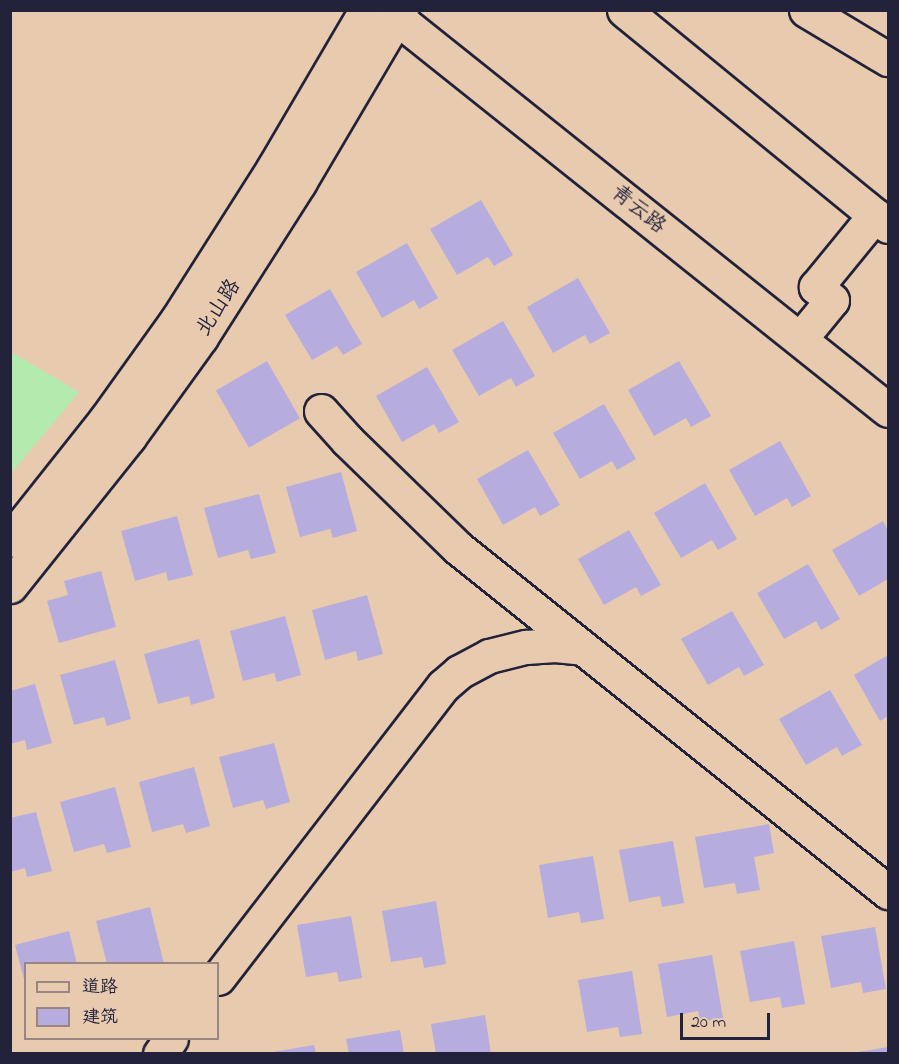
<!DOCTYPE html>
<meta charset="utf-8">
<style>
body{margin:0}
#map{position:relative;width:899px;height:1064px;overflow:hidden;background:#e8cbaf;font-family:"Indie Flower","LXGW WenKai TC",sans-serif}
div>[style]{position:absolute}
.green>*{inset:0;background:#b3ebaf}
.building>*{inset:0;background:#b6acdd;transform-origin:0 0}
.roads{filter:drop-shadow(2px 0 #22223b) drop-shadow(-2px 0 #22223b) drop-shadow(0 2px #22223b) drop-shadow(0 -2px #22223b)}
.minor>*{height:33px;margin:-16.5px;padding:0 16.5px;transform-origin:16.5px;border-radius:16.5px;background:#e8cbaf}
span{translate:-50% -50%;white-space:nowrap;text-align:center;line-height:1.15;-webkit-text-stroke:4.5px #e8cbaf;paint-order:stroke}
.street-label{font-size:21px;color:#22223b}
.frame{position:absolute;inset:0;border:12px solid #22223b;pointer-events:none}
.legend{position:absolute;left:24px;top:962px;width:195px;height:78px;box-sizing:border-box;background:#e8cbaf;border:2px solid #998781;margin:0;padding:8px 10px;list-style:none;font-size:18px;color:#22223b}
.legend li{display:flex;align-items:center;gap:12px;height:30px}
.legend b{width:30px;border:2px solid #998781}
.scale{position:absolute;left:680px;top:1013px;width:90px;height:27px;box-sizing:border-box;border:3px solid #22223b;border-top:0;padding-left:8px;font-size:18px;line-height:21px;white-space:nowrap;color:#22223b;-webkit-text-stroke:4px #e8cbaf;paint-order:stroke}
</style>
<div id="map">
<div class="green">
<div style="clip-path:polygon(11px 352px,79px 392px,11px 473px)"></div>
</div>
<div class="building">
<div style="clip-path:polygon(481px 200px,513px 255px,494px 266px,488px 257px,457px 275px,430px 229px)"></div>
<div style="clip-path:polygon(407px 243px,438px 298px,419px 309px,414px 300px,382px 318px,356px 272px)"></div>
<div style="clip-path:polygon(578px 278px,610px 333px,590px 344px,585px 335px,553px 353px,527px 307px)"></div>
<div style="clip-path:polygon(330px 289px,362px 344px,343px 355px,337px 346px,312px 360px,285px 315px)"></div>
<div style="clip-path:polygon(503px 321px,535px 376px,516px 387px,511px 378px,479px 396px,452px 350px)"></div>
<div style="left:267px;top:361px;width:66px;height:59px;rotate:60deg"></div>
<div style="clip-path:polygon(679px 361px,711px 416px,691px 427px,686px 418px,654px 436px,628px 390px)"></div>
<div style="clip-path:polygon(427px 367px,459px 422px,439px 433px,434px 424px,402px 442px,376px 396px)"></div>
<div style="clip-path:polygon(604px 404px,636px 459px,617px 470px,612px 461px,580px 479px,553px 433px)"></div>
<div style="clip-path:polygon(780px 441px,811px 496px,792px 507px,787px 498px,755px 516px,729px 470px)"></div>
<div style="clip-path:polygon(528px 450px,560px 505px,540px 516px,535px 507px,503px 525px,477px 479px)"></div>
<div style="clip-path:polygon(341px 472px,357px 531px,333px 538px,330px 529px,300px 537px,286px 487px)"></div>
<div style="clip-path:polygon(705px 483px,737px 539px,718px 550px,712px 540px,681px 558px,654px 513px)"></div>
<div style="clip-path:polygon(259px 494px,276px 553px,251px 559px,248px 550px,218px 558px,204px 508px)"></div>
<div style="clip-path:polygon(177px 516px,193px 575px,168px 581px,166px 572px,135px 581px,121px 531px)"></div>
<div style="clip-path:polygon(883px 521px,888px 531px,888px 579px,859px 596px,832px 550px)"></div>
<div style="clip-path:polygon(629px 530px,661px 585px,641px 596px,636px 587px,604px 605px,578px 559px)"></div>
<div style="clip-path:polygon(808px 564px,840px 619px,821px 630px,816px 621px,784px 639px,757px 593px)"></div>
<div style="clip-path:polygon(101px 571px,116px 627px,59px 643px,47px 601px,68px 595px,64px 581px)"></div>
<div style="clip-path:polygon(367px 595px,383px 654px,358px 661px,356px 651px,325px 660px,312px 610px)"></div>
<div style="clip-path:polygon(732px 611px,764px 665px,744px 676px,739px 667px,708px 685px,681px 639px)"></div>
<div style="clip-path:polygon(285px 616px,301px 675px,277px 682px,274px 673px,243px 681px,230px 631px)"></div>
<div style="clip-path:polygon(199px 639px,215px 698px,191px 705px,189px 696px,158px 704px,144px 654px)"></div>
<div style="clip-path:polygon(888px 655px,888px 716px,880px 721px,854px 675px)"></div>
<div style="clip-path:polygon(115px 660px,131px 719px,107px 726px,104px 717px,74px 725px,60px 675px)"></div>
<div style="clip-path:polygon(35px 684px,52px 743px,27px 750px,25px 740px,10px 744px,10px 691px)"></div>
<div style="clip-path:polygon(830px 690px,862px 745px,842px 756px,837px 747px,806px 765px,779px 719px)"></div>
<div style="clip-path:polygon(274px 743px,290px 802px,266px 809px,263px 800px,233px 808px,219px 757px)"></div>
<div style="clip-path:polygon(194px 767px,210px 826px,186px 833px,183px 824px,152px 832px,139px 782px)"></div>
<div style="clip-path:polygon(115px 787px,131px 847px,107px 853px,104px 844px,74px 852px,60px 802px)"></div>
<div style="clip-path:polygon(36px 812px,52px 871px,27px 877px,25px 868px,10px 872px,10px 818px)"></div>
<div style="clip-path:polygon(769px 824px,774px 853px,754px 857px,760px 890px,737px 894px,735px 883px,704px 888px,695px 837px)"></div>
<div style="clip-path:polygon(673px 841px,684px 903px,662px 907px,660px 896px,629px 902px,619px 850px)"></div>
<div style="clip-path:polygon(593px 856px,604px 919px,581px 923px,579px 912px,548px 918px,539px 865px)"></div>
<div style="clip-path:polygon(436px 901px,446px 964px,424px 968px,422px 957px,391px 962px,382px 911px)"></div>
<div style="clip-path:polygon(150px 907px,164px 964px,107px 964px,96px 921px)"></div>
<div style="clip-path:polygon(351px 916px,362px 978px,339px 982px,337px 972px,306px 977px,297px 925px)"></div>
<div style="clip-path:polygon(875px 927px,886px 989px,863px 993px,861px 982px,831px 988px,821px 936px)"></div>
<div style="clip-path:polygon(69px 931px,77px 964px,26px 964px,25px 983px,15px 945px)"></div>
<div style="clip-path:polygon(794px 941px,805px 1004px,782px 1008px,780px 997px,750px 1002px,740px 951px)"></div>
<div style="clip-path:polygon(712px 955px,723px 1018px,700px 1022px,698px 1011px,667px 1017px,658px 964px)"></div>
<div style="clip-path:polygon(632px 971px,642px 1034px,620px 1037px,618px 1027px,587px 1032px,578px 980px)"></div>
<div style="clip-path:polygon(485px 1015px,491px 1054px,436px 1054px,431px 1024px)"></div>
<div style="clip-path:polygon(400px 1030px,404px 1054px,349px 1054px,346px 1039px)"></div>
<div style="clip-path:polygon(314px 1045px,316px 1054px,273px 1054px,273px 1052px)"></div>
<div style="clip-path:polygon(888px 1047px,888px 1054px,858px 1054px,858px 1052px)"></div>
</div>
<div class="roads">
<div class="minor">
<div style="left:387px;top:10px;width:641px;rotate:38.6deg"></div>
<div style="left:624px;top:10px;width:341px;rotate:39.3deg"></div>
<div style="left:806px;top:10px;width:96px;rotate:30.9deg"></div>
<div style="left:800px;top:339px;width:50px;rotate:-50.6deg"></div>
<div style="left:832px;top:300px;width:21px;rotate:-141deg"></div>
<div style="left:816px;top:287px;width:93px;rotate:-50.7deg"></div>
<div style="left:321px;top:411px;width:39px;rotate:48deg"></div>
<div style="left:347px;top:440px;width:155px;rotate:44.2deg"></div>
<div style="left:458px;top:548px;width:551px;rotate:38.66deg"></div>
<div style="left:10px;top:540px;width:154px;rotate:-51.6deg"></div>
<div style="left:106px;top:419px;width:122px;rotate:-54.4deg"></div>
<div style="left:177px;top:320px;width:181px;rotate:-57.6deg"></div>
<div style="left:274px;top:167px;width:182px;rotate:-59.6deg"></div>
<div style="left:10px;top:586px;width:191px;rotate:-51.4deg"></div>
<div style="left:129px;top:437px;width:123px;rotate:-54.2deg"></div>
<div style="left:201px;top:337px;width:183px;rotate:-57.5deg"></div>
<div style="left:299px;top:183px;width:201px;rotate:-59.5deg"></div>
<div style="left:218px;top:978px;width:369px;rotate:-52.4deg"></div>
<div style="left:443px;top:686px;width:21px;rotate:-41deg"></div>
<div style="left:459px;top:672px;width:34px;rotate:-28deg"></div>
<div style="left:489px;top:656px;width:38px;rotate:-14deg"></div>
<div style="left:526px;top:647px;width:29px;rotate:-4deg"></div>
<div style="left:555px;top:645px;width:28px;rotate:6deg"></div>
<div style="left:160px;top:1054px;width:19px;rotate:-55deg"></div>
</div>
</div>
<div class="street-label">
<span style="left:638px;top:210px;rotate:39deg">青云路</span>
<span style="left:219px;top:308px;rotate:-57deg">北山路</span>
</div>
<div class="frame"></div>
<ul class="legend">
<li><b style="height:8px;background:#e8cbaf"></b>道路</li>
<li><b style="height:16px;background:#b6acdd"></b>建筑</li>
</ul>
<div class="scale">20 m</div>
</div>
